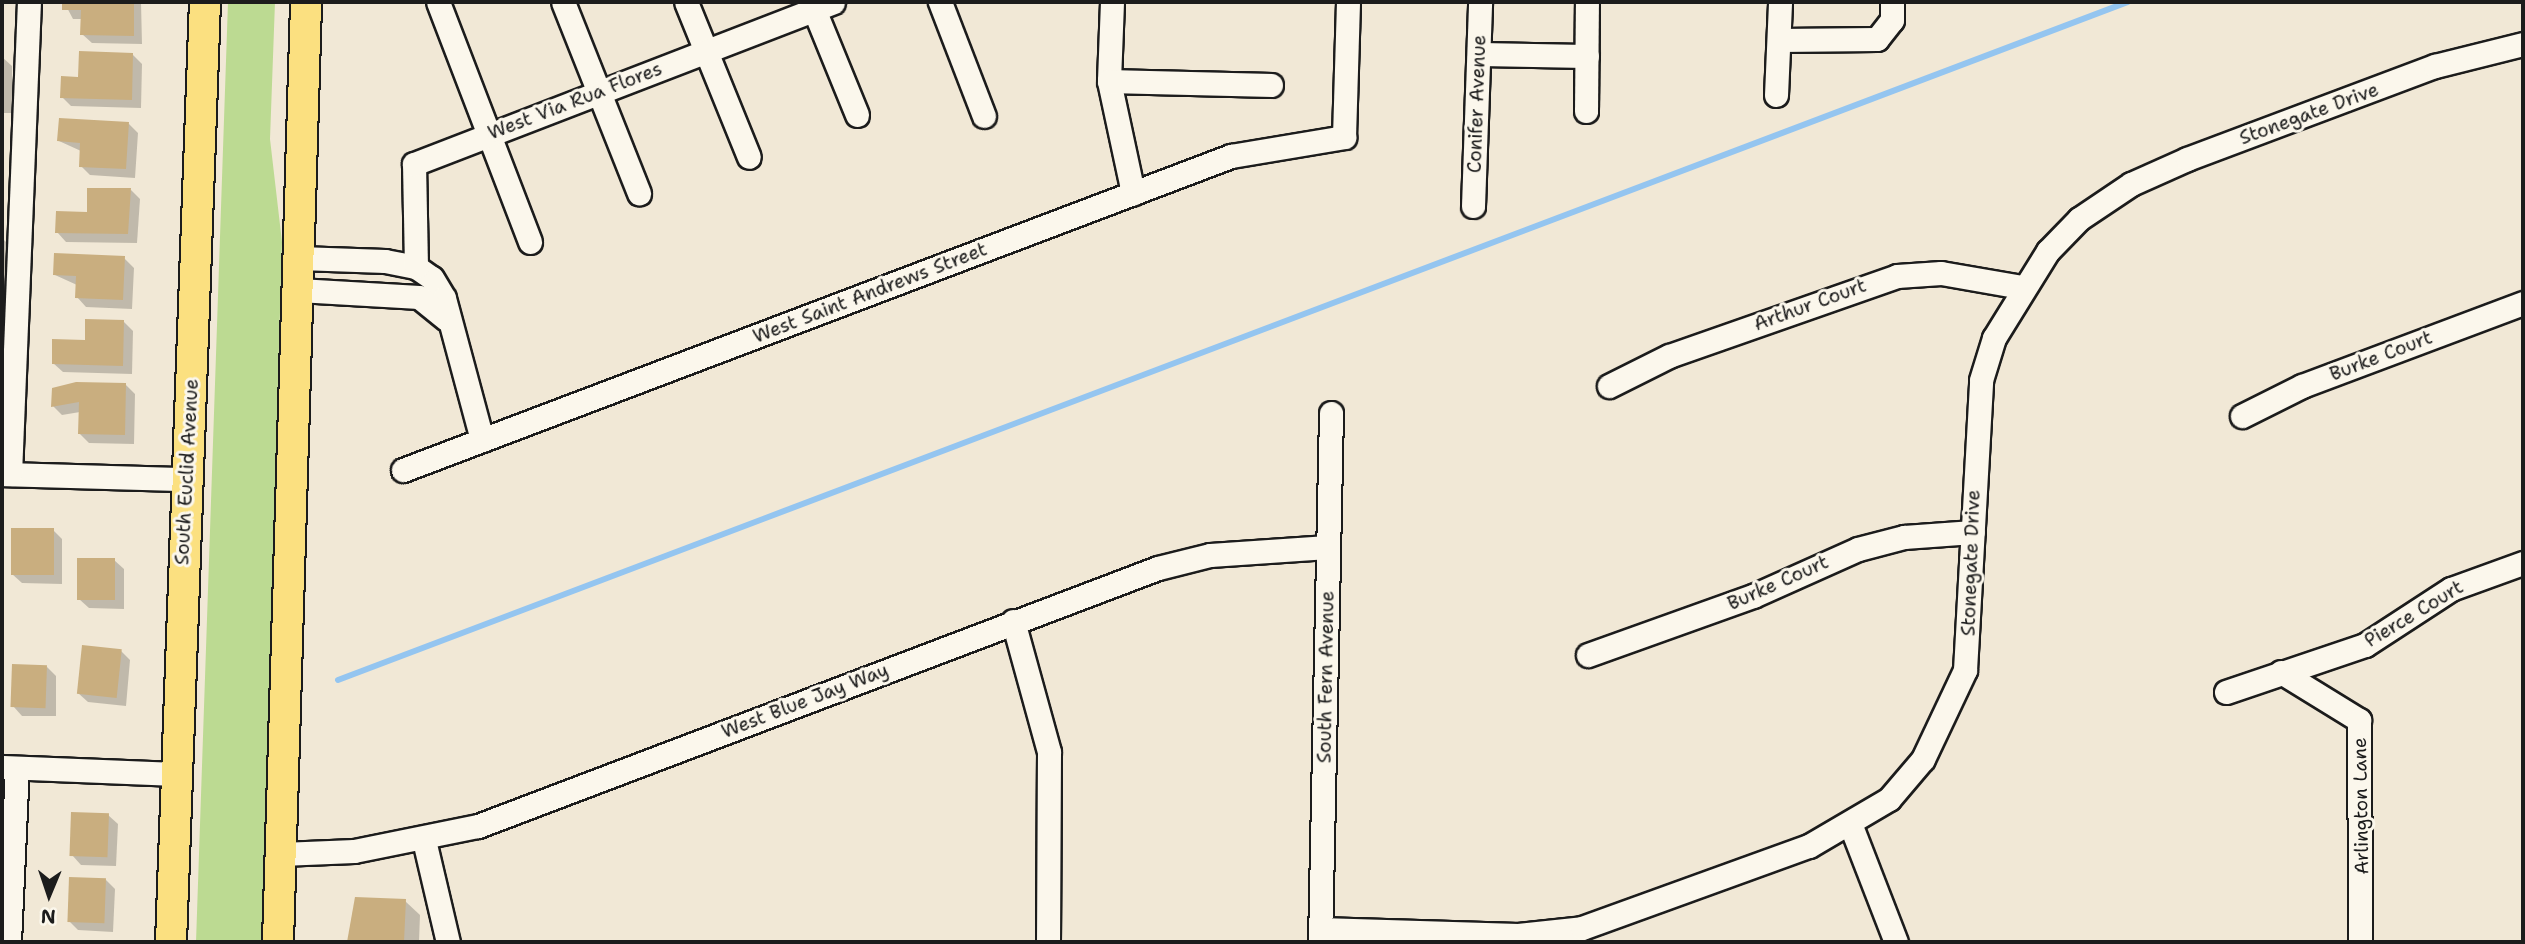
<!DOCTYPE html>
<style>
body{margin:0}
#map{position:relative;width:2525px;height:944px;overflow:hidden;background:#f1e8d6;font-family:"Shantell Sans",sans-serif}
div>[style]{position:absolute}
.green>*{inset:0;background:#bcda92}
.shadow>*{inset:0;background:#0003}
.stream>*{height:6px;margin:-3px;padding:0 3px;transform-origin:3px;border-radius:3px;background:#94c5f0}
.building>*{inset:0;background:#c9ae7f;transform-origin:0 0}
.roads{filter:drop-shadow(2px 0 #1c1c1c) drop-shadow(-2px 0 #1c1c1c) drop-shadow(0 2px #1c1c1c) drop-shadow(0 -2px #1c1c1c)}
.minor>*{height:23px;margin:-11.5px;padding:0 11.5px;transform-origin:11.5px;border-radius:11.5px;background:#fbf7ec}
.major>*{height:30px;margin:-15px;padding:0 15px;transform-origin:15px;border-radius:15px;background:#fbe080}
span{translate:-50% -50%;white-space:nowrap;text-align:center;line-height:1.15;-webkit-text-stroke:6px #fbf7ec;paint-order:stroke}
.street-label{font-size:19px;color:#1c1c1c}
.frame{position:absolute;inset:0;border:4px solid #1c1c1c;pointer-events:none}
.north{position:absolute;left:14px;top:860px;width:70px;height:70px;-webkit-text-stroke:5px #fbf7ec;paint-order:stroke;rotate:182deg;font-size:19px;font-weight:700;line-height:28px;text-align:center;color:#1c1c1c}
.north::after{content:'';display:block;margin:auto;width:24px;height:32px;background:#1c1c1c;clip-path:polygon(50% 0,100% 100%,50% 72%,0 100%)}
</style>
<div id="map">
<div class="green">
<div style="clip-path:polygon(228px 2px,275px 2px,270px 139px,282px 242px,262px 942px,196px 942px)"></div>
</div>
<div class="shadow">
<div style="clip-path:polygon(64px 2px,141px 2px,142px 44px,92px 43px,82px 34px,82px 19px,73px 19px)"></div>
<div style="clip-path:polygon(132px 54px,142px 64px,141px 108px,71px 106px,62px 97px,80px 78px)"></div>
<div style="clip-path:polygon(2px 57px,12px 66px,12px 113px,2px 113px)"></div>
<div style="clip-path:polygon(129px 124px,138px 133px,135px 178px,90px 175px,81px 166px,81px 151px,59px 141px)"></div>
<div style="clip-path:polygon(131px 190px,140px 199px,137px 243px,66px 242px,57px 232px)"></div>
<div style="clip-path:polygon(3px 239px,12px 248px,5px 302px,2px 302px)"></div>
<div style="clip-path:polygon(124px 258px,134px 268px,132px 309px,86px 307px,77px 297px,77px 285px,55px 275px)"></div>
<div style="clip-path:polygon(124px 322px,133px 331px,132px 374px,63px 372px,53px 363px)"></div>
<div style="clip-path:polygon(125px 384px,135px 394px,134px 444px,89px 443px,79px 433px,80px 412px,62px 415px,53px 406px)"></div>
<div style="clip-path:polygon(53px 530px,62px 539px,62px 584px,22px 583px,12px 574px)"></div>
<div style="clip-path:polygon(114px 560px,124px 569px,124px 609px,89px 608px,79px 599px)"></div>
<div style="clip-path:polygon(121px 651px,130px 660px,126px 706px,88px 702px,78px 693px)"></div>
<div style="clip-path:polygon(47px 667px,56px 676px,56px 716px,22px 716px,13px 706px)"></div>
<div style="clip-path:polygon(108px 815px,118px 824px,116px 866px,81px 865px,72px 855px)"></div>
<div style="clip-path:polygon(106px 880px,115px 889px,113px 932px,78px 930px,69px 921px)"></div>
<div style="clip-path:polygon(357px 899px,405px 901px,420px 915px,419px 942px,349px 942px)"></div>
</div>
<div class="stream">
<div style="left:338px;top:680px;width:1914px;rotate:-20.75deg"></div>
</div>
<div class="building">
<div style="clip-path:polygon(62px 2px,134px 2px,134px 36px,80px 35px,81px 10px,62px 10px)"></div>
<div style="clip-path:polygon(79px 51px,133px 53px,132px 100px,60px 98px,61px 76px,78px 77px)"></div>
<div style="clip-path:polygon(59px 118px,129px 122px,126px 169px,79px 167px,80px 143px,57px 141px)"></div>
<div style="clip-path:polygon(87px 188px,131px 188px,128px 234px,55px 233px,56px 211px,87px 212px)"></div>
<div style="clip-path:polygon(54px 253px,125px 256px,123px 300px,75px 298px,76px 276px,53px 275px)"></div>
<div style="clip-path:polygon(85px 319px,124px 320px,123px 366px,52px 364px,52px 339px,85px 340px)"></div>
<div style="clip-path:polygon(76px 382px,126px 383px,125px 435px,78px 434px,79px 402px,51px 407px,52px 388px)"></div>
<div style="left:11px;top:528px;width:43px;height:47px"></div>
<div style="left:77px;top:558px;width:38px;height:42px"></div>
<div style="left:82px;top:645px;width:40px;height:49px;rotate:6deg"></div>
<div style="left:12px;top:664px;width:35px;height:43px;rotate:2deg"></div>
<div style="left:71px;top:812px;width:38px;height:44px;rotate:2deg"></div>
<div style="left:69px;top:877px;width:37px;height:45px;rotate:2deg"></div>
<div style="clip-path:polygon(355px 897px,406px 899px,404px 942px,347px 942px)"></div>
</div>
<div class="roads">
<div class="minor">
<div style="left:438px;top:2px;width:257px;rotate:69deg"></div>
<div style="left:563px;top:2px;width:206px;rotate:68.3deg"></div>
<div style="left:686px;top:2px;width:167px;rotate:67.9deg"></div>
<div style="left:811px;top:2px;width:122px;rotate:67.8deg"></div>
<div style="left:940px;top:2px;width:122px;rotate:68.9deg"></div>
<div style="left:1112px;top:2px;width:79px;rotate:92.2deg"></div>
<div style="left:1109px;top:81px;width:115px;rotate:77.9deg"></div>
<div style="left:1779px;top:40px;width:98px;rotate:-0.6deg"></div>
<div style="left:1877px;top:39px;width:24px;rotate:-52deg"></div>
<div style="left:1892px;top:20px;width:18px;rotate:-90deg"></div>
<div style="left:1479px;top:54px;width:108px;rotate:1.1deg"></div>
<div style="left:1109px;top:81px;width:162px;rotate:1.4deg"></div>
<div style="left:1776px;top:95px;width:93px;rotate:-87.5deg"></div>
<div style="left:1586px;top:111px;width:109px;rotate:-89.5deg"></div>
<div style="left:1473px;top:206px;width:204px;rotate:-88deg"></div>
<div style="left:299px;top:258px;width:86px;rotate:2deg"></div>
<div style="left:385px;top:261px;width:32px;rotate:11deg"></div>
<div style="left:416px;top:267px;width:19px;rotate:35deg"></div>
<div style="left:432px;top:278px;width:23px;rotate:59deg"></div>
<div style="left:444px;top:298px;width:147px;rotate:75deg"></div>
<div style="left:416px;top:267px;width:103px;rotate:-91.1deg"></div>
<div style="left:414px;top:164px;width:449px;rotate:-21.1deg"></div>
<div style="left:298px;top:290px;width:121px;rotate:3.3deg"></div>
<div style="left:419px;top:297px;width:35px;rotate:39deg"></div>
<div style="left:1609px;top:386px;width:67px;rotate:-26.6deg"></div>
<div style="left:1669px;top:356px;width:242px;rotate:-19.3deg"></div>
<div style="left:1897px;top:276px;width:44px;rotate:-3.9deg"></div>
<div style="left:1941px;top:273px;width:81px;rotate:9.9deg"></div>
<div style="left:2242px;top:416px;width:67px;rotate:-26.6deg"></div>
<div style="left:2302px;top:386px;width:236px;rotate:-20.6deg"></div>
<div style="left:403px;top:470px;width:886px;rotate:-20.77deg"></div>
<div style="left:1231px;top:156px;width:115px;rotate:-9.5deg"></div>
<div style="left:1344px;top:137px;width:135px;rotate:-88.3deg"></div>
<div style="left:2px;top:474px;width:183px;rotate:1.6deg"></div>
<div style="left:10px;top:474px;width:472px;rotate:-87.7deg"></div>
<div style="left:1013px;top:621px;width:136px;rotate:74.6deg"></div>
<div style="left:1049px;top:752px;width:190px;rotate:90.3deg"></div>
<div style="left:1588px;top:655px;width:175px;rotate:-19.7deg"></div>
<div style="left:1753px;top:596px;width:115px;rotate:-24.1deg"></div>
<div style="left:1858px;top:549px;width:48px;rotate:-14.6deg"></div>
<div style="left:1904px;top:537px;width:69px;rotate:-4.1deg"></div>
<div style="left:2281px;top:672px;width:92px;rotate:31.6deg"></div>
<div style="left:2359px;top:720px;width:222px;rotate:89.7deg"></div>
<div style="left:2226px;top:692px;width:147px;rotate:-18.7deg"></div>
<div style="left:2365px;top:645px;width:103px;rotate:-33.1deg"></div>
<div style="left:2451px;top:589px;width:77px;rotate:-19.9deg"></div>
<div style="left:2px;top:767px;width:175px;rotate:2.3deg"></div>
<div style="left:1851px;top:826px;width:124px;rotate:68.8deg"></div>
<div style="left:424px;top:840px;width:105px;rotate:76.8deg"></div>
<div style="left:281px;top:854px;width:73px;rotate:-2.4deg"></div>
<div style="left:354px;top:851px;width:126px;rotate:-11.4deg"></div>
<div style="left:478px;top:826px;width:727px;rotate:-20.78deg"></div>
<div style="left:1158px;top:568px;width:54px;rotate:-14deg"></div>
<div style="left:1210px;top:555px;width:118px;rotate:-3.9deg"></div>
<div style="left:1320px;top:929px;width:198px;rotate:1.7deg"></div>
<div style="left:1518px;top:935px;width:64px;rotate:-6.2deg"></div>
<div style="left:1582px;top:928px;width:241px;rotate:-19.9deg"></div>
<div style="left:1809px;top:846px;width:93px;rotate:-30.4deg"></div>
<div style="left:1889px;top:799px;width:52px;rotate:-49.6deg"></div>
<div style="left:1923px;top:759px;width:98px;rotate:-64.7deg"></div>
<div style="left:1965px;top:670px;width:290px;rotate:-86.8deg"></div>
<div style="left:1981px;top:380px;width:44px;rotate:-72.8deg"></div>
<div style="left:1994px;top:338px;width:102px;rotate:-58.2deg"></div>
<div style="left:2048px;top:251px;width:45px;rotate:-45.9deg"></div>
<div style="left:2079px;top:219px;width:63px;rotate:-33.9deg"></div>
<div style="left:2131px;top:184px;width:61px;rotate:-24.1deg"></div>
<div style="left:2187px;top:159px;width:265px;rotate:-20.6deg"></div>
<div style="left:2435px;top:66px;width:91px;rotate:-14deg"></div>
<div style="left:9px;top:942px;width:174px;rotate:-87.4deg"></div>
<div style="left:1320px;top:942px;width:529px;rotate:-88.81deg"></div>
</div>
<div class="major">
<div style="left:171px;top:942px;width:941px;rotate:-87.93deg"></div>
<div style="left:278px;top:942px;width:940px;rotate:-88.29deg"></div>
</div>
</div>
<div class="street-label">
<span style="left:575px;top:101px;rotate:-21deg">West Via Rua Flores</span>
<span style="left:1477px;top:104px;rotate:-88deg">Conifer Avenue</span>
<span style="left:2309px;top:114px;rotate:-20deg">Stonegate Drive</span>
<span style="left:870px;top:293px;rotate:-21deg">West Saint Andrews Street</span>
<span style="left:1810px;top:305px;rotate:-20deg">Arthur Court</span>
<span style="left:2381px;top:356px;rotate:-21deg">Burke Court</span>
<span style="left:187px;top:472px;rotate:-87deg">South Euclid Avenue</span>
<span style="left:1971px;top:563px;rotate:-88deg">Stonegate Drive</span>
<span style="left:1778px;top:583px;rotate:-24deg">Burke Court</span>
<span style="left:2414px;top:614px;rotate:-31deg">Pierce Court</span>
<span style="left:1326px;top:677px;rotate:-89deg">South Fern Avenue</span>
<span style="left:805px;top:701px;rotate:-21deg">West Blue Jay Way</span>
<span style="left:2361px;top:806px;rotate:-91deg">Arlington Lane</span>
</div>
<div class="frame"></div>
<div class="north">N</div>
</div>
